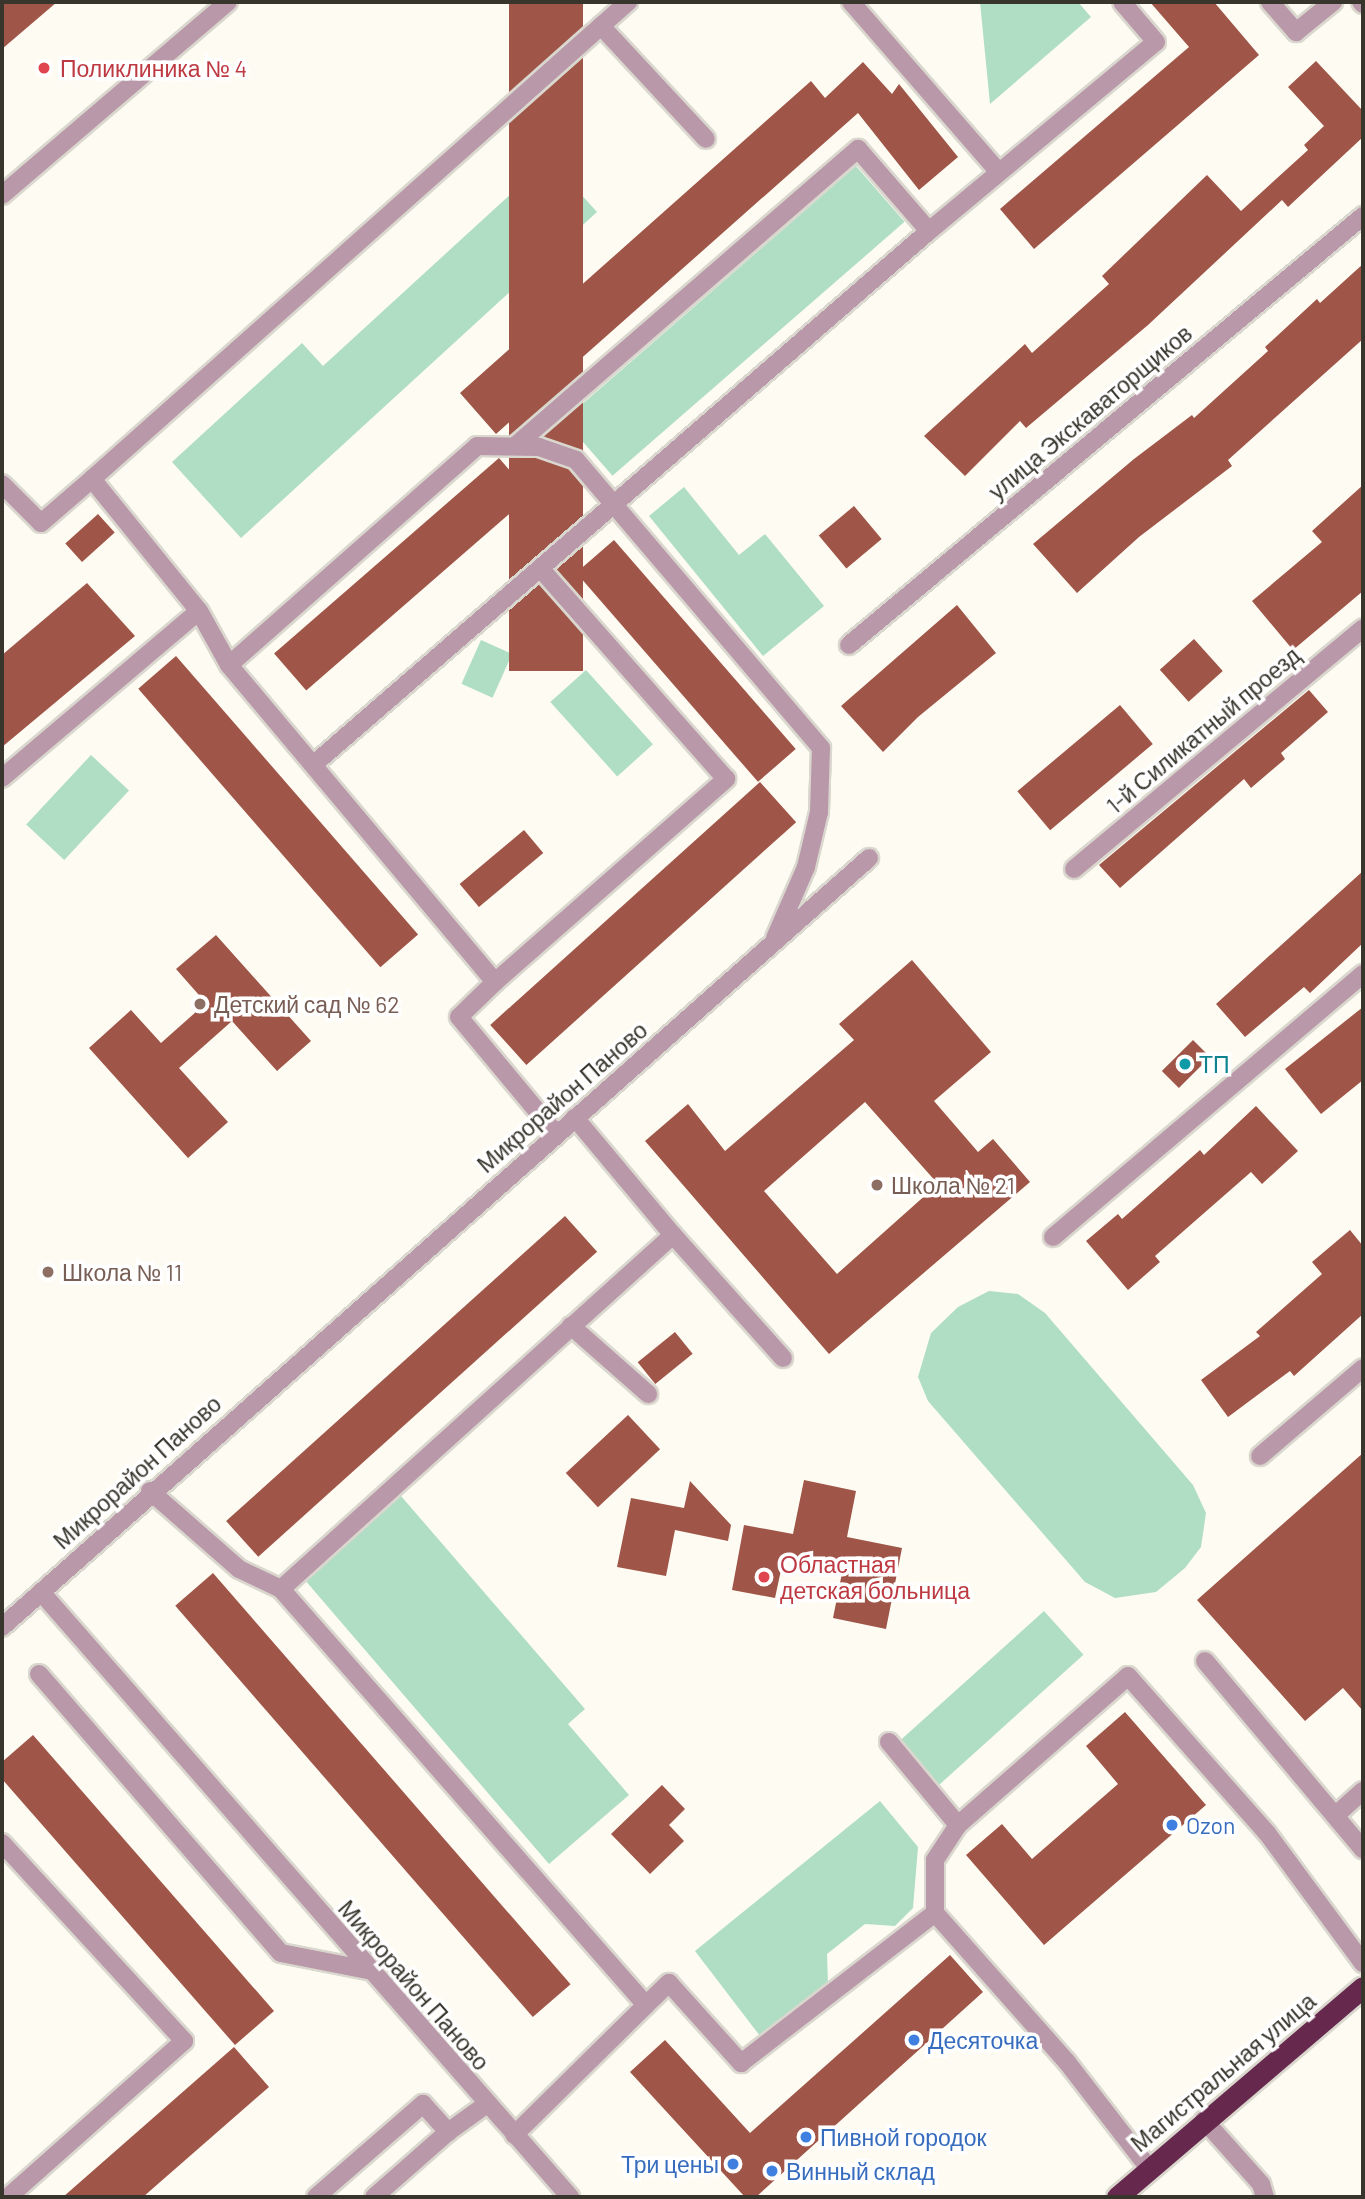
<!DOCTYPE html>
<meta charset="utf-8">
<style>
body{margin:0}
#map{position:relative;width:1365px;height:2199px;overflow:hidden;background:#fefbf2;font-family:Barlow,sans-serif}
div>[style]{position:absolute}
.green>*{inset:0;background:#afdec4;transform-origin:0 0}
.building>*{inset:0;background:#9f5548;transform-origin:0 0}
.roads{filter:drop-shadow(2px 0 #dad7ce) drop-shadow(-2px 0 #dad7ce) drop-shadow(0 2px #dad7ce) drop-shadow(0 -2px #dad7ce)}
.minor>*{height:18px;margin:-9px;padding:0 9px;transform-origin:9px;border-radius:9px;background:#b998a9}
.highway>*{height:21px;margin:-10.5px;padding:0 10.5px;transform-origin:10.5px;border-radius:10.5px;background:#66284d}
.dots>*{width:19px;height:19px;translate:-50% -50%;box-sizing:border-box;border:4px solid #fff;border-radius:50%}
span{translate:-50% -50%;white-space:nowrap;text-align:center;line-height:1.15;-webkit-text-stroke:7px #fff;paint-order:stroke}
.health-label{font-size:23px;color:#be3a42}
.left{translate:0 -50%;text-align:left}
.street-label{font-size:23px;color:#37352c}
.education-label{font-size:23px;color:#785e54}
.culture-label{font-size:23px;color:#0d838f}
.shop-label{font-size:23px;color:#366cbe}
.right{translate:-100% -50%;text-align:right}
.frame{position:absolute;inset:0;border:4px solid #37352c;pointer-events:none}
</style>
<div id="map">
<div class="green">
<div style="clip-path:polygon(980px 2px,1078px 2px,1091px 17px,990px 104px)"></div>
<div style="clip-path:polygon(549px 159px,597px 212px,241px 538px,172px 462px,302px 343px,323px 366px)"></div>
<div style="left:856px;top:166px;width:74px;height:387px;rotate:49deg"></div>
<div style="clip-path:polygon(684px 487px,739px 555px,765px 534px,824px 606px,763px 656px,649px 516px)"></div>
<div style="left:481px;top:640px;width:34px;height:48px;rotate:24deg"></div>
<div style="left:586px;top:670px;width:100px;height:48px;rotate:48deg"></div>
<div style="left:91px;top:755px;width:52px;height:95px;rotate:43deg"></div>
<div style="clip-path:polygon(989px 1291px,1018px 1294px,1045px 1313px,1193px 1485px,1206px 1513px,1201px 1547px,1185px 1568px,1156px 1592px,1115px 1598px,1085px 1582px,928px 1401px,918px 1377px,931px 1333px,958px 1307px)"></div>
<div style="clip-path:polygon(401px 1496px,585px 1709px,568px 1724px,629px 1795px,549px 1864px,304px 1579px)"></div>
<div style="left:1044px;top:1611px;width:59px;height:197px;rotate:48deg"></div>
<div style="clip-path:polygon(880px 1801px,918px 1847px,913px 1908px,895px 1926px,865px 1924px,827px 1954px,828px 1984px,760px 2036px,695px 1951px)"></div>
</div>
<div class="building">
<div style="clip-path:polygon(2px 2px,57px 2px,2px 49px)"></div>
<div style="left:509px;top:2px;width:74px;height:669px"></div>
<div style="clip-path:polygon(1150px 2px,1214px 2px,1259px 55px,1034px 249px,1000px 209px,1189px 47px)"></div>
<div style="clip-path:polygon(1316px 61px,1363px 111px,1363px 137px,1288px 207px,1282px 200px,1148px 325px,1026px 428px,1020px 421px,965px 476px,924px 436px,1025px 344px,1032px 353px,1109px 284px,1102px 276px,1207px 175px,1241px 211px,1308px 150px,1304px 145px,1324px 126px,1288px 87px)"></div>
<div style="clip-path:polygon(863px 62px,892px 94px,899px 84px,958px 157px,919px 190px,858px 113px,496px 434px,460px 393px,811px 81px,825px 98px)"></div>
<div style="clip-path:polygon(1363px 264px,1363px 339px,1228px 460px,1232px 466px,1139px 537px,1077px 593px,1033px 544px,1134px 459px,1192px 415px,1194px 418px,1268px 351px,1265px 347px,1317px 299px,1320px 303px)"></div>
<div style="left:499px;top:458px;width:49px;height:298px;rotate:49deg"></div>
<div style="clip-path:polygon(1363px 485px,1363px 591px,1293px 650px,1252px 601px,1322px 542px,1312px 531px)"></div>
<div style="left:854px;top:506px;width:43px;height:46px;rotate:50deg"></div>
<div style="left:98px;top:514px;width:25px;height:44px;rotate:48deg"></div>
<div style="left:614px;top:540px;width:277px;height:50px;rotate:49deg"></div>
<div style="clip-path:polygon(87px 583px,135px 636px,2px 747px,2px 655px)"></div>
<div style="clip-path:polygon(957px 605px,996px 653px,918px 717px,883px 752px,841px 706px)"></div>
<div style="left:1194px;top:639px;width:43px;height:46px;rotate:48deg"></div>
<div style="left:176px;top:656px;width:369px;height:50px;rotate:49deg"></div>
<div style="clip-path:polygon(1309px 690px,1328px 712px,1281px 753px,1285px 759px,1251px 788px,1244px 779px,1120px 888px,1099px 865px)"></div>
<div style="left:1120px;top:705px;width:51px;height:134px;rotate:50deg"></div>
<div style="left:760px;top:782px;width:54px;height:363px;rotate:48deg"></div>
<div style="left:524px;top:830px;width:30px;height:84px;rotate:50deg"></div>
<div style="clip-path:polygon(1363px 871px,1363px 943px,1310px 993px,1304px 987px,1245px 1037px,1216px 1004px)"></div>
<div style="clip-path:polygon(216px 935px,311px 1041px,277px 1071px,232px 1021px,179px 1068px,228px 1122px,188px 1158px,89px 1048px,131px 1010px,161px 1043px,206px 1003px,176px 969px)"></div>
<div style="clip-path:polygon(evenodd,912px 960px,991px 1052px,934px 1101px,978px 1152px,993px 1139px,1030px 1182px,829px 1354px,645px 1141px,688px 1104px,725px 1151px,854px 1040px,839px 1024px,912px 960px,865px 1102px,938px 1184px,837px 1274px,764px 1191px,865px 1102px)"></div>
<div style="clip-path:polygon(1363px 1007px,1363px 1080px,1321px 1114px,1285px 1069px)"></div>
<div style="left:1193px;top:1040px;width:24px;height:44px;rotate:45deg"></div>
<div style="clip-path:polygon(1256px 1106px,1298px 1151px,1262px 1184px,1251px 1172px,1155px 1256px,1160px 1262px,1128px 1290px,1086px 1241px,1118px 1214px,1122px 1219px,1200px 1150px,1204px 1155px)"></div>
<div style="left:565px;top:1216px;width:48px;height:456px;rotate:48deg"></div>
<div style="clip-path:polygon(1350px 1230px,1363px 1246px,1363px 1314px,1294px 1376px,1290px 1371px,1228px 1417px,1201px 1380px,1260px 1336px,1256px 1332px,1322px 1274px,1312px 1262px)"></div>
<div style="left:675px;top:1332px;width:28px;height:48px;rotate:51deg"></div>
<div style="left:628px;top:1415px;width:47px;height:85px;rotate:47deg"></div>
<div style="clip-path:polygon(1363px 1453px,1363px 1711px,1343px 1688px,1305px 1721px,1197px 1600px)"></div>
<div style="clip-path:polygon(804px 1480px,856px 1491px,847px 1537px,902px 1548px,886px 1629px,833px 1618px,843px 1568px,784px 1556px,775px 1598px,732px 1590px,744px 1525px,793px 1534px)"></div>
<div style="clip-path:polygon(690px 1481px,731px 1525px,728px 1541px,675px 1530px,666px 1576px,617px 1567px,631px 1498px,684px 1508px)"></div>
<div style="left:213px;top:1573px;width:545px;height:50px;rotate:49deg"></div>
<div style="clip-path:polygon(1125px 1712px,1206px 1805px,1044px 1945px,966px 1855px,1002px 1824px,1032px 1859px,1118px 1784px,1086px 1746px)"></div>
<div style="clip-path:polygon(33px 1735px,274px 2011px,235px 2045px,2px 1779px,2px 1762px)"></div>
<div style="clip-path:polygon(662px 1785px,685px 1809px,669px 1825px,684px 1841px,650px 1874px,611px 1834px)"></div>
<div style="clip-path:polygon(950px 1955px,983px 1992px,756px 2197px,745px 2197px,630px 2072px,665px 2040px,750px 2133px)"></div>
<div style="clip-path:polygon(234px 2047px,269px 2087px,143px 2197px,63px 2197px)"></div>
</div>
<div class="roads">
<div class="minor">
<div style="left:851px;top:2px;width:225px;rotate:49deg"></div>
<div style="left:1270px;top:2px;width:40px;rotate:49deg"></div>
<div style="left:1296px;top:32px;width:48px;rotate:-39deg"></div>
<div style="left:1361px;top:2px;width:3px;rotate:45deg"></div>
<div style="left:601px;top:26px;width:154px;rotate:47.1deg"></div>
<div style="left:2px;top:195px;width:297px;rotate:-40.5deg"></div>
<div style="left:515px;top:446px;width:454px;rotate:-40.9deg"></div>
<div style="left:858px;top:149px;width:108px;rotate:49.1deg"></div>
<div style="left:929px;top:231px;width:295px;rotate:-39.8deg"></div>
<div style="left:1156px;top:42px;width:52px;rotate:-130.4deg"></div>
<div style="left:92px;top:479px;width:718px;rotate:-41.67deg"></div>
<div style="left:2px;top:484px;width:55px;rotate:45deg"></div>
<div style="left:41px;top:523px;width:67px;rotate:-40.8deg"></div>
<div style="left:92px;top:479px;width:170px;rotate:51deg"></div>
<div style="left:199px;top:611px;width:62px;rotate:60.9deg"></div>
<div style="left:229px;top:665px;width:414px;rotate:50deg"></div>
<div style="left:495px;top:982px;width:50px;rotate:135.8deg"></div>
<div style="left:459px;top:1017px;width:152px;rotate:50.3deg"></div>
<div style="left:849px;top:645px;width:670px;rotate:-39.85deg"></div>
<div style="left:229px;top:665px;width:331px;rotate:-41.4deg"></div>
<div style="left:477px;top:446px;width:62px;rotate:0.9deg"></div>
<div style="left:539px;top:447px;width:39px;rotate:19deg"></div>
<div style="left:576px;top:460px;width:378px;rotate:49.6deg"></div>
<div style="left:821px;top:748px;width:64px;rotate:91.8deg"></div>
<div style="left:819px;top:812px;width:57px;rotate:103.3deg"></div>
<div style="left:806px;top:867px;width:77px;rotate:113.6deg"></div>
<div style="left:313px;top:765px;width:815px;rotate:-40.92deg"></div>
<div style="left:2px;top:778px;width:258px;rotate:-40.3deg"></div>
<div style="left:1074px;top:869px;width:376px;rotate:-39.8deg"></div>
<div style="left:495px;top:982px;width:308px;rotate:-41.3deg"></div>
<div style="left:726px;top:779px;width:278px;rotate:-131.4deg"></div>
<div style="left:673px;top:1235px;width:165px;rotate:48.2deg"></div>
<div style="left:1053px;top:1237px;width:407px;rotate:-40.3deg"></div>
<div style="left:571px;top:1326px;width:103px;rotate:41.4deg"></div>
<div style="left:1260px;top:1456px;width:135px;rotate:-40.5deg"></div>
<div style="left:150px;top:1491px;width:118px;rotate:41.2deg"></div>
<div style="left:239px;top:1569px;width:47px;rotate:25.5deg"></div>
<div style="left:281px;top:1589px;width:553px;rotate:48.74deg"></div>
<div style="left:646px;top:2005px;width:185px;rotate:135.4deg"></div>
<div style="left:281px;top:1589px;width:528px;rotate:-42.08deg"></div>
<div style="left:673px;top:1235px;width:153px;rotate:-129.9deg"></div>
<div style="left:41px;top:1592px;width:804px;rotate:48.83deg"></div>
<div style="left:2px;top:1627px;width:1159px;rotate:-41.57deg"></div>
<div style="left:1205px;top:1661px;width:246px;rotate:50deg"></div>
<div style="left:39px;top:1674px;width:369px;rotate:49.1deg"></div>
<div style="left:281px;top:1953px;width:89px;rotate:11.1deg"></div>
<div style="left:889px;top:1742px;width:108px;rotate:50.3deg"></div>
<div style="left:958px;top:1825px;width:226px;rotate:-41.2deg"></div>
<div style="left:1128px;top:1676px;width:210px;rotate:48.5deg"></div>
<div style="left:1267px;top:1833px;width:162px;rotate:53.6deg"></div>
<div style="left:1336px;top:1815px;width:36px;rotate:-42deg"></div>
<div style="left:2px;top:1843px;width:269px;rotate:47.4deg"></div>
<div style="left:184px;top:2041px;width:235px;rotate:138.4deg"></div>
<div style="left:935px;top:1913px;width:199px;rotate:48.5deg"></div>
<div style="left:1067px;top:2062px;width:134px;rotate:52.3deg"></div>
<div style="left:646px;top:2005px;width:32px;rotate:-44deg"></div>
<div style="left:669px;top:1983px;width:108px;rotate:48deg"></div>
<div style="left:741px;top:2063px;width:245px;rotate:-37.7deg"></div>
<div style="left:935px;top:1913px;width:53px;rotate:-90deg"></div>
<div style="left:935px;top:1860px;width:42px;rotate:-56.7deg"></div>
<div style="left:1204px;top:2120px;width:86px;rotate:48.3deg"></div>
<div style="left:1261px;top:2184px;width:14px;rotate:73deg"></div>
<div style="left:448px;top:2132px;width:48px;rotate:-35.7deg"></div>
<div style="left:316px;top:2197px;width:142px;rotate:-41deg"></div>
<div style="left:423px;top:2104px;width:38px;rotate:48deg"></div>
<div style="left:448px;top:2132px;width:98px;rotate:138.7deg"></div>
</div>
<div class="highway">
<div style="left:1117px;top:2197px;width:323px;rotate:-40.5deg"></div>
</div>
</div>
<div class="dots">
<div style="left:44px;top:68px;background:#e0444e"></div>
<div style="left:200px;top:1004px;background:#8d6e63"></div>
<div style="left:1185px;top:1064px;background:#0f9aa8"></div>
<div style="left:877px;top:1185px;background:#8d6e63"></div>
<div style="left:48px;top:1272px;background:#8d6e63"></div>
<div style="left:764px;top:1577px;background:#e0444e"></div>
<div style="left:1172px;top:1825px;background:#3f7fe0"></div>
<div style="left:914px;top:2040px;background:#3f7fe0"></div>
<div style="left:806px;top:2137px;background:#3f7fe0"></div>
<div style="left:733px;top:2164px;background:#3f7fe0"></div>
<div style="left:772px;top:2171px;background:#3f7fe0"></div>
</div>
<div class="health-label">
<span class="left" style="left:60px;top:68px">Поликлиника № 4</span>
<span class="left" style="left:780px;top:1577px">Областная<br>детская больница</span>
</div>
<div class="street-label">
<span style="left:1090px;top:412px;rotate:-40deg">улица Экскаваторщиков</span>
<span style="left:1203px;top:730px;rotate:-40deg">1-й Силикатный проезд</span>
<span style="left:562px;top:1097px;rotate:-41deg">Микрорайон Паново</span>
<span style="left:137px;top:1472px;rotate:-42deg">Микрорайон Паново</span>
<span style="left:414px;top:1985px;rotate:49deg">Микрорайон Паново</span>
<span style="left:1223px;top:2072px;rotate:-40deg">Магистральная улица</span>
</div>
<div class="education-label">
<span class="left" style="left:214px;top:1004px">Детский сад № 62</span>
<span class="left" style="left:891px;top:1185px">Школа № 21</span>
<span class="left" style="left:62px;top:1272px">Школа № 11</span>
</div>
<div class="culture-label">
<span class="left" style="left:1199px;top:1064px">ТП</span>
</div>
<div class="shop-label">
<span class="left" style="left:1186px;top:1825px">Ozon</span>
<span class="left" style="left:928px;top:2040px">Десяточка</span>
<span class="left" style="left:820px;top:2137px">Пивной городок</span>
<span class="right" style="left:719px;top:2164px">Три цены</span>
<span class="left" style="left:786px;top:2171px">Винный склад</span>
</div>
<div class="frame"></div>
</div>
